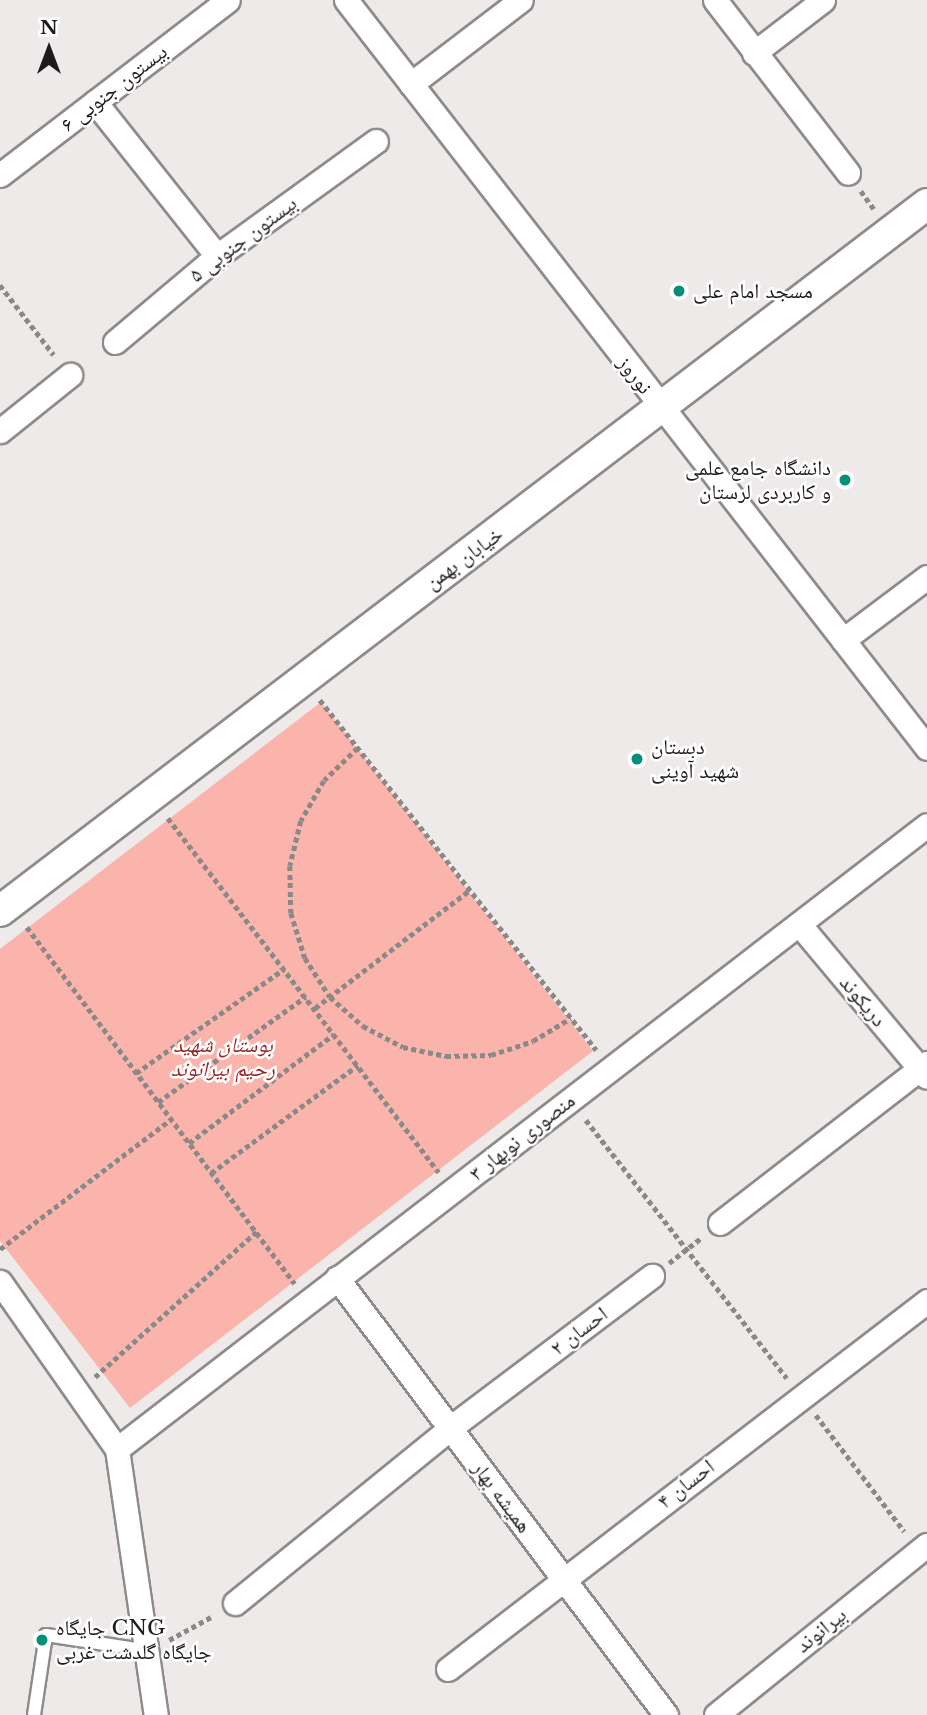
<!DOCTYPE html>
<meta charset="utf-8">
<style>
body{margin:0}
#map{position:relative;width:927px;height:1715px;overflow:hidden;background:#efeaea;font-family:"Libre Baskerville","Noto Naskh Arabic",serif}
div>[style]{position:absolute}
.green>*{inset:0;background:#fab4ac}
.path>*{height:4.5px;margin-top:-2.25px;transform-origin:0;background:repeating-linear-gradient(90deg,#8b8888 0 5px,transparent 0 8.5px)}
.roads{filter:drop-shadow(2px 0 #8f8b8a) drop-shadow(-2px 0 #8f8b8a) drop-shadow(0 2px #8f8b8a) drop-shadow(0 -2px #8f8b8a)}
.service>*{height:12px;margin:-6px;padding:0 6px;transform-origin:6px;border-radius:6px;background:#fff}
.minor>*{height:23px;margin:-11.5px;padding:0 11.5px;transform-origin:11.5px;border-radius:11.5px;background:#fff}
.tertiary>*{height:30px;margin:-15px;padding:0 15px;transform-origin:15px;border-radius:15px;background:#fff}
.dots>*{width:19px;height:19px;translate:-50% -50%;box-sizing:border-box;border:4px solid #fff;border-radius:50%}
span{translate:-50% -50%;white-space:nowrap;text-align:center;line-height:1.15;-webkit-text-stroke:5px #fff;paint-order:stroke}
.street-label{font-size:21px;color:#1c1b1b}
.poi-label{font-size:21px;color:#1c1b1b}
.left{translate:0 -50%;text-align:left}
.right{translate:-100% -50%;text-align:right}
.park-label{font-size:21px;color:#982222;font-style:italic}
.north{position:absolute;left:14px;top:14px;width:70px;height:70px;-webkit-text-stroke:5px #fff;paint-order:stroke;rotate:0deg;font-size:19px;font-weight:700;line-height:28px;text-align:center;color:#1c1b1b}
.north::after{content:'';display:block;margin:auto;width:24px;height:32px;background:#1c1b1b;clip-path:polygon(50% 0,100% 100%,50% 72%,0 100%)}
</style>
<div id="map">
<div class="green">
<div style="clip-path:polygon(321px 702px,593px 1051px,130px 1408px,0 1241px,0 949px)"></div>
</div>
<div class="path">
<div style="left:861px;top:191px;width:22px;rotate:54deg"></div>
<div style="left:0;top:285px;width:88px;rotate:52.4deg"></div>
<div style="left:320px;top:700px;width:446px;rotate:51.7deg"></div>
<div style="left:358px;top:748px;width:47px;rotate:135.9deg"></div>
<div style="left:324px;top:781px;width:46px;rotate:119.9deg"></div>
<div style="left:301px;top:821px;width:46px;rotate:103.7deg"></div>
<div style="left:290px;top:866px;width:47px;rotate:88.8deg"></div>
<div style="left:291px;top:913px;width:47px;rotate:72.7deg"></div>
<div style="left:305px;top:958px;width:46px;rotate:57.3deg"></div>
<div style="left:330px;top:997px;width:44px;rotate:41.3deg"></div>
<div style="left:363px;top:1026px;width:45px;rotate:27.7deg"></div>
<div style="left:403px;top:1047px;width:44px;rotate:11.8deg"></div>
<div style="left:446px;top:1056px;width:45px;rotate:-1.3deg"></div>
<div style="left:491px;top:1055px;width:44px;rotate:-18.4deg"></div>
<div style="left:533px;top:1041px;width:44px;rotate:-31.2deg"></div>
<div style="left:168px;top:818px;width:446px;rotate:52.6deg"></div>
<div style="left:27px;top:927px;width:446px;rotate:53.1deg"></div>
<div style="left:315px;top:1008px;width:195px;rotate:-37.3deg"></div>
<div style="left:136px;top:1073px;width:181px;rotate:-35.1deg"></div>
<div style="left:158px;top:1102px;width:181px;rotate:-35.5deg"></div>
<div style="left:586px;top:1120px;width:327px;rotate:52.1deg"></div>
<div style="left:189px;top:1143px;width:181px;rotate:-36.9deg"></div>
<div style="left:211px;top:1173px;width:182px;rotate:-36.3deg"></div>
<div style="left:0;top:1249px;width:215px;rotate:-37.2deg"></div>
<div style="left:669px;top:1263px;width:41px;rotate:-38deg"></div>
<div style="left:95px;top:1377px;width:217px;rotate:-42deg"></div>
<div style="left:816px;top:1415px;width:146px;rotate:52.8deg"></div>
<div style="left:169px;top:1640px;width:50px;rotate:-28.6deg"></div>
</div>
<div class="roads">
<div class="service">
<div style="left:34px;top:1715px;width:81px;rotate:-81.5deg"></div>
<div style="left:46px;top:1635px;width:104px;rotate:8.8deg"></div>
</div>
<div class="minor">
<div style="left:346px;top:0;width:947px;rotate:52.16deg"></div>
<div style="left:715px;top:0;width:218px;rotate:52.4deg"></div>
<div style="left:754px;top:53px;width:87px;rotate:-37.5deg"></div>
<div style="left:411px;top:84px;width:138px;rotate:-37.4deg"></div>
<div style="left:95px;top:102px;width:196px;rotate:51.6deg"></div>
<div style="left:0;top:175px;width:287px;rotate:-37.5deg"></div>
<div style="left:115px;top:342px;width:133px;rotate:-40.1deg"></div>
<div style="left:217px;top:256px;width:196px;rotate:-35.9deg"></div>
<div style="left:0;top:431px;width:90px;rotate:-38.7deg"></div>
<div style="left:843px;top:640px;width:105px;rotate:-36.9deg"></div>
<div style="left:799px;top:924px;width:199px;rotate:50.1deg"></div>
<div style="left:720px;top:1223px;width:262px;rotate:-37.7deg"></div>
<div style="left:337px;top:1278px;width:547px;rotate:53.03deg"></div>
<div style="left:0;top:1282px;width:204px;rotate:55deg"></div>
<div style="left:117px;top:1449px;width:269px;rotate:81.7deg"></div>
<div style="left:117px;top:1449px;width:1022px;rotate:-37.61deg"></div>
<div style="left:235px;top:1603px;width:277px;rotate:-39.1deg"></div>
<div style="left:450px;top:1428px;width:253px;rotate:-37deg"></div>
<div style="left:448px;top:1669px;width:604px;rotate:-37.53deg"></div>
<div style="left:716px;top:1715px;width:271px;rotate:-38.9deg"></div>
</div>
<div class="tertiary">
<div style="left:0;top:911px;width:1166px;rotate:-37.33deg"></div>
</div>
</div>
<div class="dots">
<div style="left:679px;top:291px;background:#038f78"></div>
<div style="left:845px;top:480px;background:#038f78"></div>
<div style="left:637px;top:759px;background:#038f78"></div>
<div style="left:42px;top:1640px;background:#038f78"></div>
</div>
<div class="street-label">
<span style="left:114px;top:88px;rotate:-38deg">بیستون جنوبی ۶</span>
<span style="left:243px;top:239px;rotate:-37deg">بیستون جنوبی ۵</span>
<span style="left:635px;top:375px;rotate:52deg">نوروز</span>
<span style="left:464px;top:558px;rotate:-36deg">خیابان بهمن</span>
<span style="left:863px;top:1001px;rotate:50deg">دریکوند</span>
<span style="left:522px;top:1137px;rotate:-38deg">منصوری نوبهار ۳</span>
<span style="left:579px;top:1331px;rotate:-37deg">احسان ۲</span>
<span style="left:686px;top:1484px;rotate:-38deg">احسان ۴</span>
<span style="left:502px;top:1497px;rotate:53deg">همیشه بهار</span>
<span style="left:821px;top:1630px;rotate:-39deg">بیرانوند</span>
</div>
<div class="poi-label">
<span class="left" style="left:693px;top:291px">مسجد امام علی</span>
<span class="right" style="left:831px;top:480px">دانشگاه جامع علمی<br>و کاربردی لرستان</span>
<span class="left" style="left:651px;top:759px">دبستان<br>شهید آوینی</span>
<span class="left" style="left:56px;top:1640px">جایگاه CNG<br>جایگاه گلدشت غربی</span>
</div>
<div class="park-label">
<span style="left:223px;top:1057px">بوستان شهید<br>رحیم بیرانوند</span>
</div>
<div class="north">N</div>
</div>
